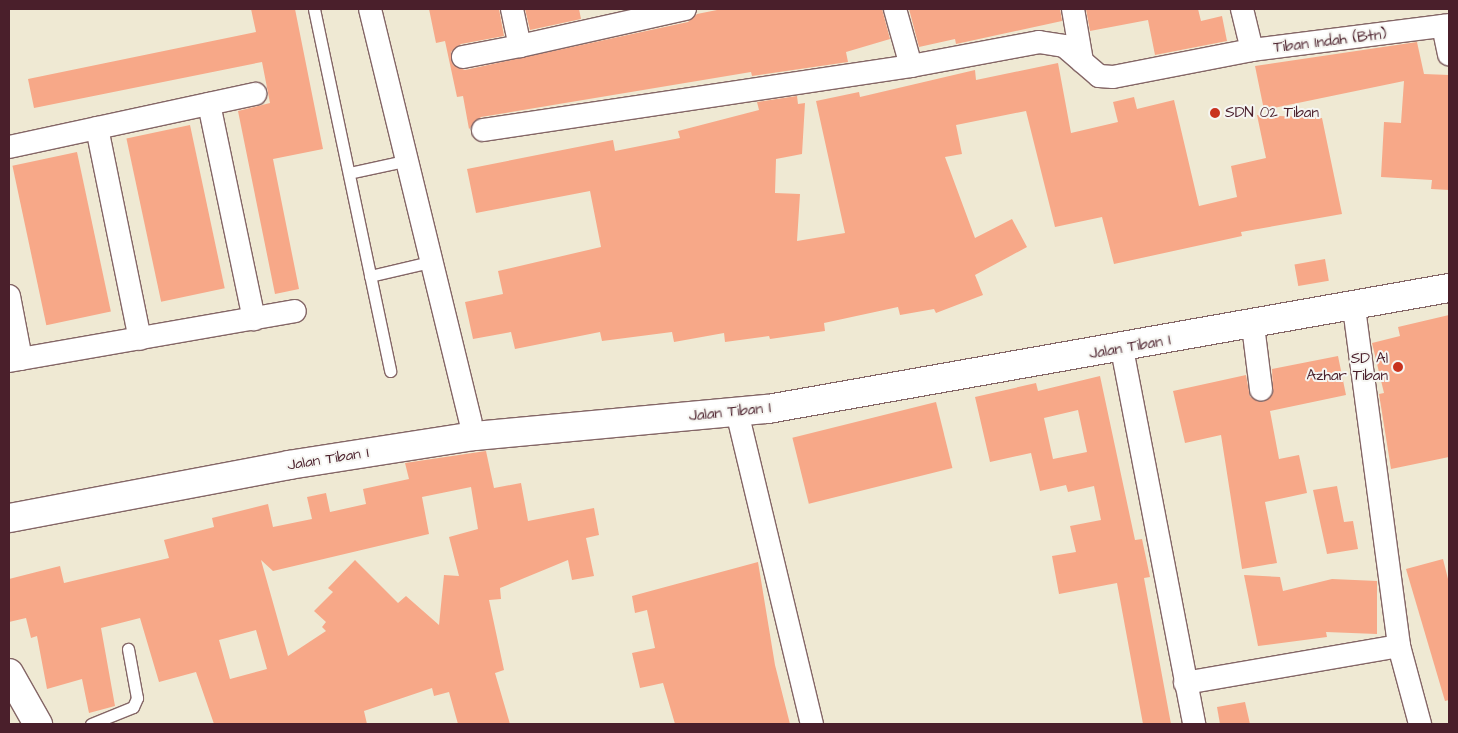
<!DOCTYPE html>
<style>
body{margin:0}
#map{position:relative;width:1458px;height:733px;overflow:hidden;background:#efe9d3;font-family:"Architects Daughter",sans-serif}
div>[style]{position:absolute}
.building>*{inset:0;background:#f7a888;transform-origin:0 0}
.roads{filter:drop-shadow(1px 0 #846666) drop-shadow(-1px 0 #846666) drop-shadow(0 1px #846666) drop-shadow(0 -1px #846666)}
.lane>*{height:11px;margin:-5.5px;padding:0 5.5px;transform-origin:5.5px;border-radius:5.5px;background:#fff}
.street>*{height:22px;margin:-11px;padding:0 11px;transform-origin:11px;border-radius:11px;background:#fff}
.secondary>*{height:28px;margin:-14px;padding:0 14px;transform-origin:14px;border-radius:14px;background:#fff}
.dots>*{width:14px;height:14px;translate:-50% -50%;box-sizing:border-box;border:2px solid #f6f6f2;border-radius:50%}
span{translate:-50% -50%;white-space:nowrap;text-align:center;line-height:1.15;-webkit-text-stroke:4px #f6f6f2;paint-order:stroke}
.street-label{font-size:15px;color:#4a1f2b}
.poi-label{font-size:15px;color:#4a1f2b}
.left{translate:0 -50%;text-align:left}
.right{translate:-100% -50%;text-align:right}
.frame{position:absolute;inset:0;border:10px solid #4a1f2b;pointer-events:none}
</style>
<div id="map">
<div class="building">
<div style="clip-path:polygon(251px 9px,295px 9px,323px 149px,273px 159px,299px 289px,275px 294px,238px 111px,270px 103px,262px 62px,34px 108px,28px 79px,256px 32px)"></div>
<div style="clip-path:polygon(429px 9px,499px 9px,504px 36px,461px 44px,451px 52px,453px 65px,465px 70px,688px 22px,697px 14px,722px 9px,882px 9px,890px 39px,846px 52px,848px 62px,752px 76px,751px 72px,481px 117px,469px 129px,463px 96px,457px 97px,445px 41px,436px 43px)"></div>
<div style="clip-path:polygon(525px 9px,579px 9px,581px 19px,530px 30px)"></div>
<div style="clip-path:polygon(909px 9px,1060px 9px,1062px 21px,956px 44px,955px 39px,919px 47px)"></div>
<div style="clip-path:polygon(1086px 9px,1198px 9px,1201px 21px,1222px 16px,1227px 41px,1155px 55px,1148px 20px,1090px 31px)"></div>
<div style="clip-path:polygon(1417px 42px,1424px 74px,1449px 75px,1449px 190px,1431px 189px,1432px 180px,1381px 177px,1384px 122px,1401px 123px,1404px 81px,1264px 110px,1255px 66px)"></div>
<div style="clip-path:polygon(1058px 63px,1071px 133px,1118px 122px,1113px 102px,1134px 97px,1137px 109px,1174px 100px,1199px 206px,1237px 197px,1231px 166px,1266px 158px,1257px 115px,1322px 118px,1342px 214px,1241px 232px,1242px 236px,1114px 264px,1102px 217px,1055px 227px,1026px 111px,956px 125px,962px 154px,945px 157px,975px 238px,1012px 219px,1027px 247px,975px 275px,983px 295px,936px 313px,934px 309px,900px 315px,898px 307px,824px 323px,825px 331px,770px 339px,769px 336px,725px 342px,724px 333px,674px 342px,672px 332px,602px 341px,600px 332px,515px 349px,511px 332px,473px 339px,465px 302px,503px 294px,498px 271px,601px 247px,590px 191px,476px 213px,467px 169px,613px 140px,615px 151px,680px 138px,678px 131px,759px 110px,757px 102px,797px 96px,798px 104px,805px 103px,802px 154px,776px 159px,775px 193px,800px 194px,797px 241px,845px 233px,816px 101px,859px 92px,860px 97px,975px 70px,976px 80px)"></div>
<div style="left:190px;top:125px;width:167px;height:65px;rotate:78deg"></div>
<div style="left:77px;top:152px;width:163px;height:66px;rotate:78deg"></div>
<div style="left:1325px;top:259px;width:22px;height:31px;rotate:80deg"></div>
<div style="clip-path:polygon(1449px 315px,1449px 457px,1391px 469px,1379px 394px,1384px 393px,1372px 343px,1400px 336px,1398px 327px)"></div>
<div style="clip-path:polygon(1338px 356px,1346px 395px,1270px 411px,1279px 459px,1299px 455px,1307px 493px,1265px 502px,1277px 563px,1242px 569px,1221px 435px,1185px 443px,1173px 391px,1246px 375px,1250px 397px,1263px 402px,1273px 394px,1272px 369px)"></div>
<div style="clip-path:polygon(evenodd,1100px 376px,1135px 540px,1142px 539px,1150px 577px,1144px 578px,1171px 724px,1143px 724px,1117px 583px,1059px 594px,1052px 556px,1076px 552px,1070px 526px,1101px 520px,1094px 486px,1068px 492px,1066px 485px,1040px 491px,1031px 453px,990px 462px,975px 397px,1036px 383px,1038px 391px,1100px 376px,1078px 410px,1087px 452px,1053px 459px,1044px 418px,1078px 410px)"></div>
<div style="left:936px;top:402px;width:68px;height:148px;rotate:76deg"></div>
<div style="clip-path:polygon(evenodd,486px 451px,494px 488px,521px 483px,528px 521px,594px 508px,599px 535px,586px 538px,594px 576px,572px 580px,568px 560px,500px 588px,501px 599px,489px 600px,504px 670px,495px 673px,510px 724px,458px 724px,449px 692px,434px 696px,432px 688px,364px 711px,367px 724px,214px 724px,196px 672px,159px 682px,140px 618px,101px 628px,115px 706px,89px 713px,82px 679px,47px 689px,37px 636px,31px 638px,26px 618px,9px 622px,9px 579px,60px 566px,64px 583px,169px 558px,164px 540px,214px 527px,212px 518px,268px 504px,273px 527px,312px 519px,307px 497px,326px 493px,330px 512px,366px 504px,363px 489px,409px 479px,405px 463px,486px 451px,471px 487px,478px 529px,449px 537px,459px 576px,444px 575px,439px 625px,406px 596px,398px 603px,355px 560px,328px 588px,333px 592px,314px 611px,326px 622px,322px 627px,326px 631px,288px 656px,261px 560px,273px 571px,429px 534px,422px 497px,471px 487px,486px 451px,256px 630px,267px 669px,230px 679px,219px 640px,256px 630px)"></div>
<div style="clip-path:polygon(1337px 486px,1344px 522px,1353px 521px,1358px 549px,1327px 554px,1313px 490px)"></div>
<div style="clip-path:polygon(1443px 559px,1449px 583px,1449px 700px,1445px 701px,1406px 569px)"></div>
<div style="clip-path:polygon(758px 562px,775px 665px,790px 724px,675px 724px,663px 683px,640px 688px,632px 653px,655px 648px,647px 610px,635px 613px,632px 596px)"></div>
<div style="clip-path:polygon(1244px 575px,1280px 577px,1283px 591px,1332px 579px,1377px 581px,1377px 634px,1326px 632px,1327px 637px,1258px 646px)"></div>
<div style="clip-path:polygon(1245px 702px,1250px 724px,1220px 724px,1217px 707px)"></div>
</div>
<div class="roads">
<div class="lane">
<div style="left:314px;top:9px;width:370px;rotate:78.1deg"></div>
<div style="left:349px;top:173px;width:56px;rotate:-12.3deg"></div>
<div style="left:370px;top:276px;width:62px;rotate:-13.1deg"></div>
<div style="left:91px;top:724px;width:45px;rotate:-22deg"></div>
<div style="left:133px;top:707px;width:10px;rotate:-66deg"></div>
<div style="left:137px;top:698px;width:50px;rotate:-100.4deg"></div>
</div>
<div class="street">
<div style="left:370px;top:9px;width:425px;rotate:76.3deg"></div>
<div style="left:512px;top:9px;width:38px;rotate:78deg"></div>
<div style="left:520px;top:46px;width:169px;rotate:-12.6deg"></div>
<div style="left:895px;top:9px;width:59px;rotate:74.3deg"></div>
<div style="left:1073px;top:9px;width:53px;rotate:80.2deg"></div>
<div style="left:1242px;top:9px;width:42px;rotate:76.3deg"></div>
<div style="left:1443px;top:26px;width:29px;rotate:78deg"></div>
<div style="left:463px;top:57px;width:58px;rotate:-10.9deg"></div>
<div style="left:209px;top:104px;width:220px;rotate:78.2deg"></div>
<div style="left:97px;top:128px;width:215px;rotate:78.5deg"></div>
<div style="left:483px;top:130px;width:433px;rotate:-8.5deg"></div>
<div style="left:911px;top:66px;width:130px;rotate:-10.6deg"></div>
<div style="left:1039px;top:42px;width:25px;rotate:9deg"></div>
<div style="left:1064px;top:46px;width:46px;rotate:40.6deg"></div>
<div style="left:1099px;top:76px;width:14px;rotate:4deg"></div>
<div style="left:1113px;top:77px;width:142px;rotate:-11deg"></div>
<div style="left:1252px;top:50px;width:199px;rotate:-7.2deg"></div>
<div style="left:9px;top:147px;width:252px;rotate:-12.2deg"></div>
<div style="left:9px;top:296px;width:64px;rotate:79.2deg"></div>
<div style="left:1354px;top:308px;width:341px;rotate:82.4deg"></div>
<div style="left:1399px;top:646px;width:81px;rotate:74.9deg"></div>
<div style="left:1253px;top:326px;width:64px;rotate:82.8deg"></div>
<div style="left:1122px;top:349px;width:382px;rotate:79.1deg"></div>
<div style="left:9px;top:361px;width:290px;rotate:-9.9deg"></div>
<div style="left:737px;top:412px;width:321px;rotate:76.5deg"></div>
<div style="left:1185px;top:683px;width:217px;rotate:-9.8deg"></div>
</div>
<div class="secondary">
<div style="left:9px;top:518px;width:285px;rotate:-10.7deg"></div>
<div style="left:289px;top:465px;width:188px;rotate:-8.9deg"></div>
<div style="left:475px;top:436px;width:294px;rotate:-5.3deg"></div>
<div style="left:768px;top:409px;width:692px;rotate:-10.08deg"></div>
<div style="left:9px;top:673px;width:59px;rotate:60.4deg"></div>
</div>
</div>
<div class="dots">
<div style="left:1215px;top:113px;background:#c8321e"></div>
<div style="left:1398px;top:367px;background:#c8321e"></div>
</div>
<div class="street-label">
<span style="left:1330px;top:41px;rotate:-7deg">Tiban Indah (Btn)</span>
<span style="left:1130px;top:347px;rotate:-10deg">Jalan Tiban I</span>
<span style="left:730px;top:412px;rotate:-6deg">Jalan Tiban I</span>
<span style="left:328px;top:459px;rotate:-9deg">Jalan Tiban I</span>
</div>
<div class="poi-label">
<span class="left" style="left:1225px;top:113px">SDN 02 Tiban</span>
<span class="right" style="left:1388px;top:367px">SD Al<br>Azhar Tiban</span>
</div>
<div class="frame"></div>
</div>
